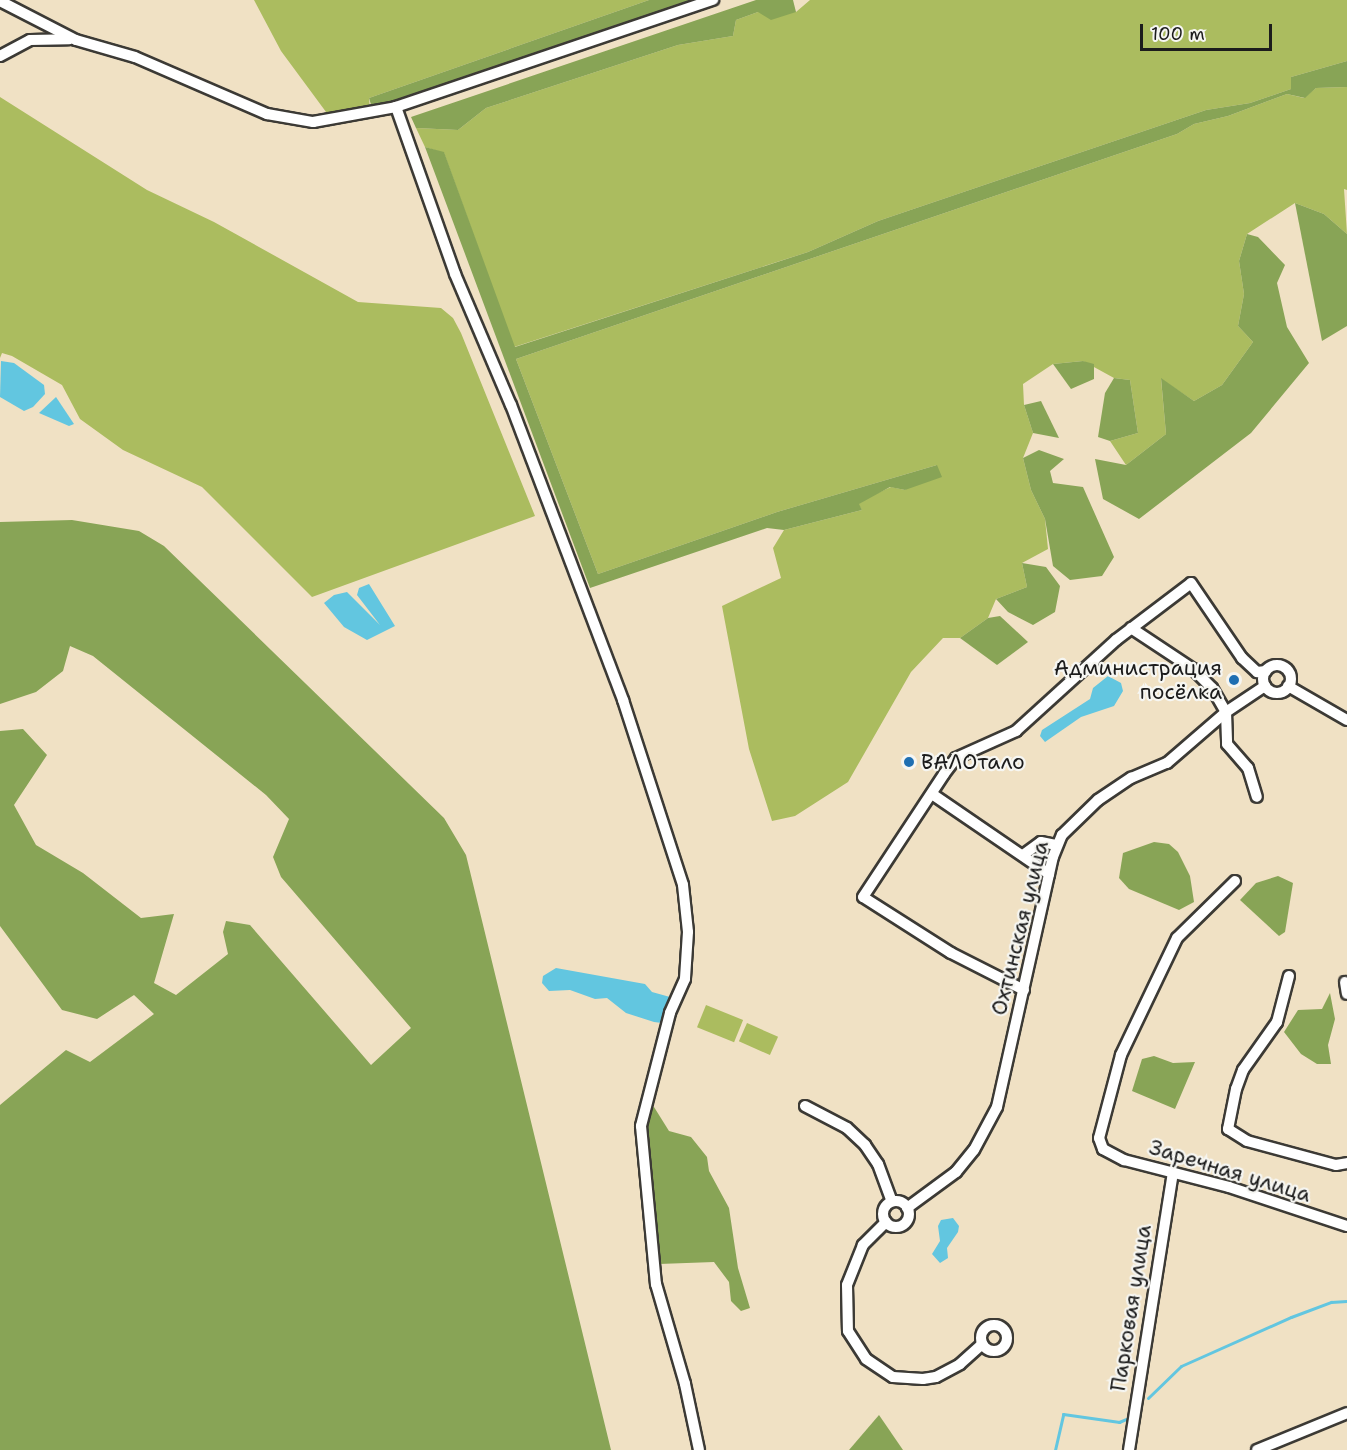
<!DOCTYPE html>
<meta charset="utf-8">
<style>
body{margin:0}
#map{position:relative;width:1347px;height:1450px;overflow:hidden;background:#f0e1c4;font-family:"Shantell Sans",sans-serif}
div>[style]{position:absolute}
.green>*{inset:0;background:#abbc5f;transform-origin:0 0}
.forest>*{inset:0;background:#88a456}
.water>*{inset:0;background:#62c6e0}
.stream>*{height:3px;margin:-1.5px;padding:0 1.5px;transform-origin:1.5px;border-radius:1.5px;background:#62c6e0}
.roads{filter:drop-shadow(2px 0 #3c3a35) drop-shadow(-2px 0 #3c3a35) drop-shadow(0 2px #3c3a35) drop-shadow(0 -2px #3c3a35)}
.minor>*{height:10px;margin:-5px;padding:0 5px;transform-origin:5px;border-radius:5px;background:#fff}
.minor>.ring{margin:-5px;padding:0;box-sizing:content-box;background:none;border:10px solid #fff;border-radius:50%}
.dots>*{width:16px;height:16px;translate:-50% -50%;box-sizing:border-box;border:3px solid #f6f6f2;border-radius:50%}
span{translate:-50% -50%;white-space:nowrap;text-align:center;line-height:1.15;-webkit-text-stroke:4.5px #f6f6f2;paint-order:stroke}
.poi-label{font-size:21px;color:#1c1c1c}
.right{translate:-100% -50%;text-align:right}
.left{translate:0 -50%;text-align:left}
.street-label{font-size:21px;color:#1c1c1c}
.scale{position:absolute;left:1140px;top:24px;width:132px;height:27px;box-sizing:border-box;border:3px solid #1c1c1c;border-top:0;padding-left:8px;font-size:18px;line-height:21px;white-space:nowrap;color:#1c1c1c;-webkit-text-stroke:4px #f6f6f2;paint-order:stroke}
</style>
<div id="map">
<div class="green">
<div style="clip-path:polygon(254px 0,649px 0,369px 98px,370px 110px,329px 116px,281px 51px)"></div>
<div style="clip-path:polygon(810px 0,1347px 0,1347px 61px,1291px 77px,1291px 89px,1250px 103px,1206px 110px,878px 221px,808px 252px,514px 347px,444px 153px,425px 147px,416px 128px,458px 130px,486px 108px,678px 45px,733px 36px,736px 20px,758px 12px,796px 12px)"></div>
<div style="clip-path:polygon(1347px 87px,1347px 190px,1344px 189px,1347px 234px,1324px 214px,1295px 203px,1247px 234px,1239px 261px,1244px 294px,1238px 326px,1253px 342px,1222px 385px,1194px 401px,1161px 379px,1166px 434px,1126px 465px,1110px 441px,1138px 433px,1130px 380px,1114px 378px,1083px 361px,1053px 364px,1023px 384px,1024px 405px,1033px 433px,1023px 458px,1031px 490px,1045px 519px,1048px 549px,1022px 563px,1027px 587px,996px 599px,988px 618px,960px 638px,943px 638px,911px 672px,848px 782px,795px 816px,772px 821px,749px 749px,722px 606px,781px 578px,773px 548px,784px 530px,862px 510px,858px 504px,873px 495px,891px 487px,905px 490px,937px 465px,777px 512px,598px 574px,516px 359px,1177px 134px,1194px 124px,1228px 116px,1287px 94px,1304px 98px,1316px 88px)"></div>
<div style="clip-path:polygon(0 97px,147px 190px,214px 222px,358px 302px,441px 308px,453px 318px,461px 333px,535px 516px,312px 597px,202px 487px,123px 450px,80px 419px,62px 385px,12px 356px,2px 353px,0 358px)"></div>
<div style="left:706px;top:1005px;width:40px;height:24px;rotate:22deg"></div>
<div style="left:747px;top:1023px;width:34px;height:20px;rotate:24deg"></div>
</div>
<div class="forest">
<div style="clip-path:polygon(649px 0,700px 0,372px 108px,369px 98px)"></div>
<div style="clip-path:polygon(756px 0,793px 0,796px 12px,771px 20px,758px 12px,736px 20px,733px 36px,678px 45px,486px 108px,458px 130px,416px 128px,411px 117px)"></div>
<div style="clip-path:polygon(1347px 61px,1347px 87px,1316px 88px,1305px 98px,1287px 94px,1228px 116px,1194px 124px,1177px 134px,516px 359px,598px 574px,777px 512px,937px 465px,942px 477px,905px 490px,890px 487px,859px 504px,862px 510px,784px 530px,767px 528px,590px 588px,425px 147px,444px 152px,515px 347px,808px 252px,878px 221px,1206px 110px,1250px 103px,1291px 89px,1291px 77px)"></div>
<div style="clip-path:polygon(1295px 203px,1324px 214px,1347px 234px,1347px 326px,1322px 341px)"></div>
<div style="clip-path:polygon(1247px 234px,1258px 237px,1285px 265px,1277px 283px,1287px 327px,1309px 363px,1251px 433px,1139px 519px,1103px 499px,1095px 459px,1126px 465px,1166px 434px,1161px 378px,1194px 401px,1222px 385px,1253px 342px,1238px 326px,1244px 294px,1239px 261px)"></div>
<div style="clip-path:polygon(1083px 361px,1094px 364px,1094px 379px,1071px 389px,1053px 364px)"></div>
<div style="clip-path:polygon(1114px 378px,1130px 380px,1138px 433px,1110px 441px,1098px 437px,1105px 393px)"></div>
<div style="clip-path:polygon(1041px 401px,1059px 438px,1033px 433px,1024px 405px)"></div>
<div style="clip-path:polygon(1039px 450px,1064px 459px,1050px 471px,1053px 483px,1083px 487px,1114px 557px,1102px 576px,1070px 580px,1053px 566px,1045px 519px,1031px 490px,1023px 458px)"></div>
<div style="clip-path:polygon(72px 520px,139px 531px,164px 546px,444px 818px,466px 855px,611px 1450px,0 1450px,0 1105px,66px 1050px,90px 1062px,154px 1014px,134px 995px,97px 1019px,62px 1010px,0 926px,0 731px,23px 729px,47px 755px,14px 805px,36px 845px,83px 873px,141px 918px,174px 914px,154px 983px,176px 995px,228px 954px,223px 932px,226px 921px,250px 925px,371px 1065px,411px 1028px,281px 877px,273px 857px,289px 819px,266px 795px,93px 656px,70px 646px,63px 671px,36px 692px,0 704px,0 522px)"></div>
<div style="clip-path:polygon(1022px 563px,1046px 567px,1060px 586px,1055px 612px,1033px 625px,1008px 612px,996px 599px,1027px 587px)"></div>
<div style="clip-path:polygon(1000px 616px,1028px 642px,997px 665px,960px 638px,988px 618px)"></div>
<div style="clip-path:polygon(1154px 842px,1169px 844px,1178px 852px,1190px 876px,1194px 902px,1179px 910px,1129px 889px,1119px 878px,1123px 853px)"></div>
<div style="clip-path:polygon(1278px 876px,1293px 883px,1285px 932px,1279px 936px,1240px 900px,1256px 883px)"></div>
<div style="clip-path:polygon(1330px 993px,1335px 1019px,1328px 1045px,1331px 1064px,1317px 1064px,1301px 1054px,1284px 1032px,1298px 1010px,1322px 1009px)"></div>
<div style="clip-path:polygon(1154px 1056px,1173px 1063px,1195px 1062px,1175px 1109px,1132px 1091px,1142px 1059px)"></div>
<div style="clip-path:polygon(654px 1107px,669px 1131px,691px 1137px,707px 1157px,709px 1171px,729px 1208px,738px 1268px,750px 1308px,741px 1311px,731px 1301px,729px 1282px,714px 1262px,659px 1264px,646px 1131px,650px 1108px)"></div>
<div style="clip-path:polygon(879px 1415px,903px 1450px,849px 1450px)"></div>
</div>
<div class="water">
<div style="clip-path:polygon(1px 361px,14px 363px,44px 385px,45px 394px,33px 407px,24px 411px,0 397px)"></div>
<div style="clip-path:polygon(56px 397px,74px 424px,69px 426px,39px 413px)"></div>
<div style="clip-path:polygon(369px 584px,395px 626px,367px 640px,344px 627px,324px 603px,334px 595px,347px 592px,380px 625px,357px 595px,359px 588px)"></div>
<div style="clip-path:polygon(1108px 676px,1121px 683px,1123px 691px,1114px 706px,1081px 717px,1045px 742px,1040px 736px,1042px 730px,1090px 699px,1093px 688px)"></div>
<div style="clip-path:polygon(556px 968px,645px 984px,652px 992px,670px 997px,671px 1002px,662px 1023px,654px 1022px,626px 1013px,607px 998px,595px 999px,570px 990px,549px 991px,542px 983px,543px 976px)"></div>
<div style="clip-path:polygon(953px 1218px,959px 1226px,958px 1232px,947px 1248px,948px 1258px,940px 1263px,932px 1254px,940px 1241px,938px 1226px,941px 1220px)"></div>
</div>
<div class="stream">
<div style="left:1148px;top:1398px;width:46px;rotate:-44.1deg"></div>
<div style="left:1181px;top:1366px;width:120px;rotate:-24deg"></div>
<div style="left:1291px;top:1317px;width:43px;rotate:-20.6deg"></div>
<div style="left:1331px;top:1302px;width:16px;rotate:-4deg"></div>
<div style="left:1055px;top:1450px;width:37px;rotate:-77deg"></div>
<div style="left:1063px;top:1414px;width:57px;rotate:8.1deg"></div>
<div style="left:1119px;top:1422px;width:8px;rotate:-23deg"></div>
</div>
<div class="roads">
<div class="minor">
<div style="left:0;top:1px;width:85px;rotate:27.2deg"></div>
<div style="left:76px;top:40px;width:61px;rotate:16.1deg"></div>
<div style="left:135px;top:57px;width:144px;rotate:23.4deg"></div>
<div style="left:267px;top:114px;width:47px;rotate:9.9deg"></div>
<div style="left:313px;top:122px;width:84px;rotate:-10.2deg"></div>
<div style="left:396px;top:107px;width:335px;rotate:-18.7deg"></div>
<div style="left:0;top:56px;width:34px;rotate:-28deg"></div>
<div style="left:30px;top:40px;width:39px;rotate:-1deg"></div>
<div style="left:396px;top:107px;width:177px;rotate:70.5deg"></div>
<div style="left:455px;top:274px;width:142px;rotate:66.9deg"></div>
<div style="left:511px;top:405px;width:316px;rotate:69.2deg"></div>
<div style="left:623px;top:700px;width:194px;rotate:72deg"></div>
<div style="left:683px;top:885px;width:47px;rotate:83.9deg"></div>
<div style="left:688px;top:932px;width:47px;rotate:93.7deg"></div>
<div style="left:685px;top:979px;width:37px;rotate:114deg"></div>
<div style="left:670px;top:1013px;width:117px;rotate:104.4deg"></div>
<div style="left:641px;top:1126px;width:159px;rotate:84.6deg"></div>
<div style="left:656px;top:1284px;width:104px;rotate:73.8deg"></div>
<div style="left:685px;top:1384px;width:67px;rotate:78deg"></div>
<div style="left:1131px;top:628px;width:74px;rotate:33.5deg"></div>
<div style="left:1193px;top:669px;width:27px;rotate:45deg"></div>
<div style="left:1212px;top:688px;width:28px;rotate:60deg"></div>
<div style="left:1226px;top:712px;width:32px;rotate:88deg"></div>
<div style="left:1227px;top:744px;width:32px;rotate:49deg"></div>
<div style="left:1248px;top:768px;width:30px;rotate:73deg"></div>
<div class="ring" style="left:1263px;top:665px;width:18px;height:18px"></div>
<div style="left:1288px;top:686px;width:68px;rotate:30deg"></div>
<div style="left:932px;top:794px;width:142px;rotate:34.4deg"></div>
<div style="left:1023px;top:855px;width:22px;rotate:-36deg"></div>
<div style="left:1041px;top:842px;width:15px;rotate:11deg"></div>
<div style="left:1235px;top:881px;width:81px;rotate:135.5deg"></div>
<div style="left:1177px;top:938px;width:130px;rotate:115.6deg"></div>
<div style="left:1121px;top:1055px;width:86px;rotate:104.8deg"></div>
<div style="left:1099px;top:1138px;width:12px;rotate:70deg"></div>
<div style="left:1103px;top:1149px;width:24px;rotate:28deg"></div>
<div style="left:1124px;top:1160px;width:108px;rotate:14.4deg"></div>
<div style="left:1229px;top:1187px;width:124px;rotate:18.3deg"></div>
<div style="left:1289px;top:976px;width:48px;rotate:104.6deg"></div>
<div style="left:1277px;top:1022px;width:59px;rotate:125.3deg"></div>
<div style="left:1243px;top:1070px;width:20px;rotate:110deg"></div>
<div style="left:1236px;top:1089px;width:41px;rotate:101.3deg"></div>
<div style="left:1228px;top:1129px;width:22px;rotate:32deg"></div>
<div style="left:1247px;top:1141px;width:92px;rotate:15.1deg"></div>
<div style="left:1336px;top:1165px;width:11px;rotate:-10deg"></div>
<div style="left:1345px;top:982px;width:12px;rotate:81deg"></div>
<div style="left:1024px;top:990px;width:82px;rotate:-153.1deg"></div>
<div style="left:951px;top:953px;width:104px;rotate:-147.5deg"></div>
<div style="left:863px;top:897px;width:147px;rotate:-56.6deg"></div>
<div style="left:944px;top:774px;width:20px;rotate:-53deg"></div>
<div style="left:956px;top:758px;width:66px;rotate:-24.2deg"></div>
<div style="left:1016px;top:731px;width:135px;rotate:-42.3deg"></div>
<div style="left:1116px;top:640px;width:94px;rotate:-37.2deg"></div>
<div style="left:1191px;top:583px;width:91px;rotate:55.8deg"></div>
<div style="left:1242px;top:658px;width:21px;rotate:43deg"></div>
<div style="left:1257px;top:672px;width:9px;rotate:-6deg"></div>
<div style="left:805px;top:1106px;width:47px;rotate:27.6deg"></div>
<div style="left:847px;top:1128px;width:25px;rotate:43deg"></div>
<div style="left:865px;top:1145px;width:23px;rotate:56deg"></div>
<div style="left:878px;top:1164px;width:40px;rotate:69.8deg"></div>
<div class="ring" style="left:883px;top:1201px;width:16px;height:16px"></div>
<div style="left:907px;top:1208px;width:61px;rotate:-36.3deg"></div>
<div style="left:956px;top:1172px;width:28px;rotate:-51deg"></div>
<div style="left:974px;top:1150px;width:49px;rotate:-61.9deg"></div>
<div style="left:997px;top:1107px;width:256px;rotate:-77.4deg"></div>
<div style="left:1053px;top:857px;width:24px;rotate:-68deg"></div>
<div style="left:1062px;top:835px;width:50px;rotate:-44.2deg"></div>
<div style="left:1098px;top:800px;width:40px;rotate:-34deg"></div>
<div style="left:1131px;top:778px;width:39px;rotate:-23deg"></div>
<div style="left:1167px;top:763px;width:78px;rotate:-40.8deg"></div>
<div style="left:1226px;top:712px;width:47px;rotate:-33.7deg"></div>
<div style="left:886px;top:1222px;width:33px;rotate:135deg"></div>
<div style="left:863px;top:1245px;width:43px;rotate:111.8deg"></div>
<div style="left:847px;top:1285px;width:46px;rotate:88.8deg"></div>
<div style="left:848px;top:1331px;width:33px;rotate:57deg"></div>
<div style="left:866px;top:1359px;width:32px;rotate:34deg"></div>
<div style="left:893px;top:1377px;width:30px;rotate:4deg"></div>
<div style="left:923px;top:1379px;width:13px;rotate:-9deg"></div>
<div style="left:936px;top:1377px;width:27px;rotate:-28deg"></div>
<div style="left:960px;top:1364px;width:30px;rotate:-42deg"></div>
<div class="ring" style="left:981px;top:1325px;width:16px;height:16px"></div>
<div style="left:1129px;top:1450px;width:281px;rotate:-81deg"></div>
<div style="left:1257px;top:1450px;width:97px;rotate:-22.3deg"></div>
</div>
</div>
<div class="dots">
<div style="left:1234px;top:680px;background:#1f6fb2"></div>
<div style="left:909px;top:762px;background:#1f6fb2"></div>
</div>
<div class="poi-label">
<span class="right" style="left:1222px;top:680px">Администрация<br>посёлка</span>
<span class="left" style="left:921px;top:762px">ВАЛОтало</span>
</div>
<div class="street-label">
<span style="left:1020px;top:928px;rotate:-76deg">Охтинская улица</span>
<span style="left:1230px;top:1171px;rotate:17deg">Заречная улица</span>
<span style="left:1131px;top:1308px;rotate:-81deg">Парковая улица</span>
</div>
<div class="scale">100 m</div>
</div>
